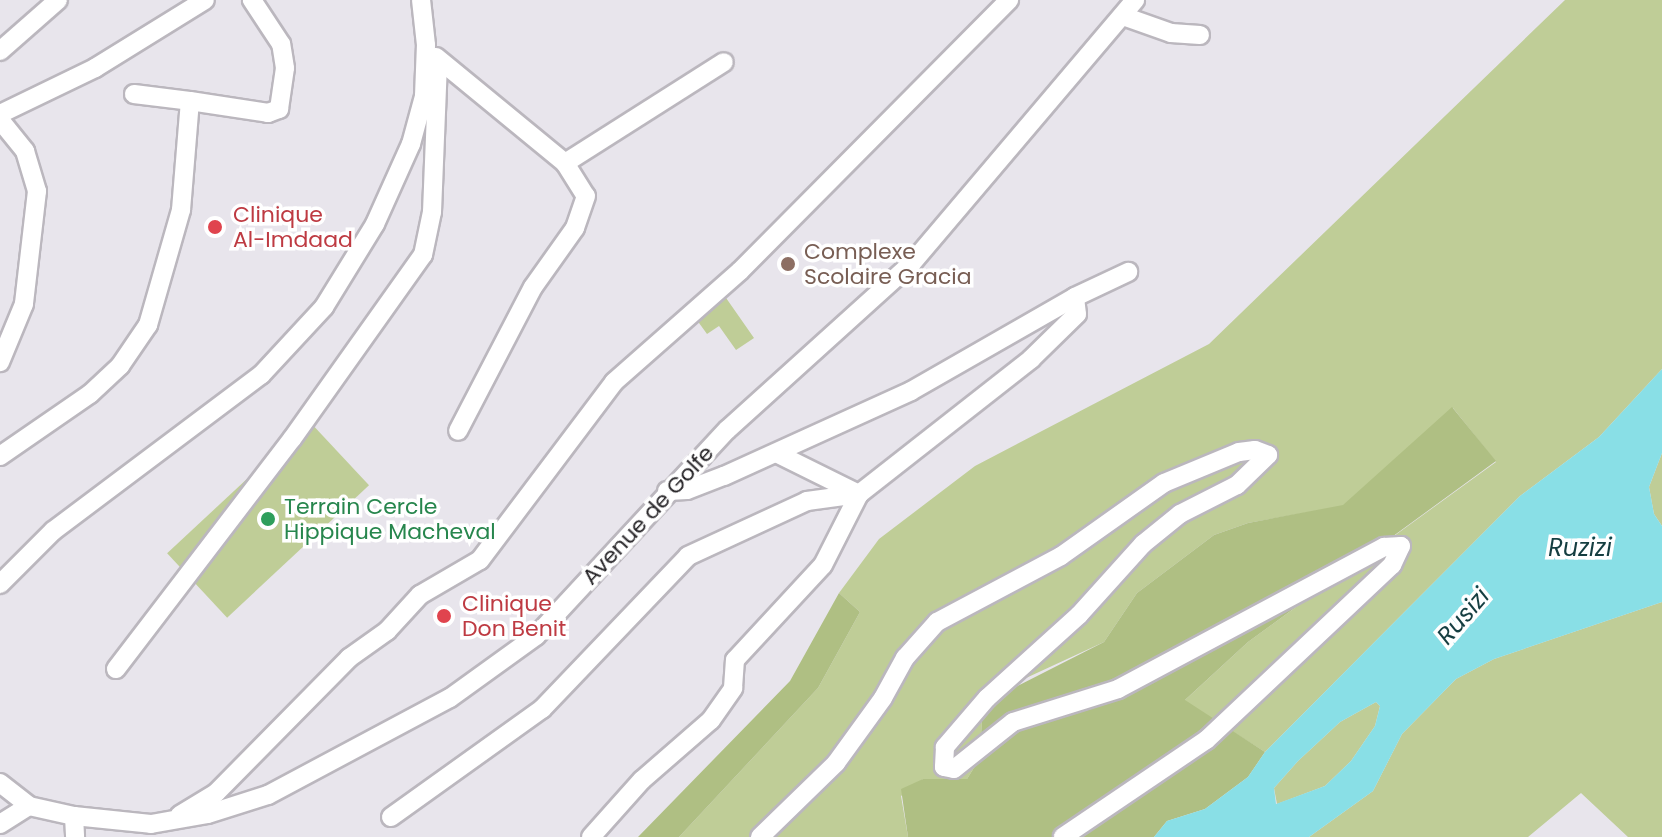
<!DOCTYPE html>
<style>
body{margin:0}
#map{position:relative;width:1662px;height:837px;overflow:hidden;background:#e8e5ec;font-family:Poppins,sans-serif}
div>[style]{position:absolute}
.green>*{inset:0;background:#bfcd97;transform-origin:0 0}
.forest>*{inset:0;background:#afbf83}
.water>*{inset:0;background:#89dfe6}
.roads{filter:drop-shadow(2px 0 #bbb7be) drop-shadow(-2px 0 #bbb7be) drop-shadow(0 2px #bbb7be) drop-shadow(0 -2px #bbb7be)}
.minor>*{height:18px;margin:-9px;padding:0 9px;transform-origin:9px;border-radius:9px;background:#fff}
.dots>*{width:22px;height:22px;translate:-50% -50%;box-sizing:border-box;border:4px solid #fff;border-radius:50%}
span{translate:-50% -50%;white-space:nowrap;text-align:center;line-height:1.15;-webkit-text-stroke:7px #fff;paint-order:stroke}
.health-label{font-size:22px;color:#be3a42}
.left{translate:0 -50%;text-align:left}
.education-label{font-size:22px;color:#785e54}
.leisure-label{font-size:22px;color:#27864d}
.street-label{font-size:22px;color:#242225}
.water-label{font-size:24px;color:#153e41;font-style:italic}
</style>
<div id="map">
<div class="green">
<div style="clip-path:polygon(1565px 0,1662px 0,1662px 369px,1599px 437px,1520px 496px,1265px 752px,1184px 701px,1248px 642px,1496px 462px,1453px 408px,1343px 506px,1248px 523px,1214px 535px,1137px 593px,1104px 642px,1026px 678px,982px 717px,980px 758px,967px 779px,923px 779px,901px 796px,908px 837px,679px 837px,818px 688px,860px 612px,839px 593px,879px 539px,975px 466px,1209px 344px)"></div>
<div style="clip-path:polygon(724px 295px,754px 338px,736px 350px,719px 326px,707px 334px,694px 316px)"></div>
<div style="left:309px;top:421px;width:88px;height:194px;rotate:47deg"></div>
<div style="clip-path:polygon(1662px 453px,1662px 526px,1654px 514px,1649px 487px)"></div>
<div style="clip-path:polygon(1662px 602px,1662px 837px,1628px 837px,1581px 793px,1528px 837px,1309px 837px,1373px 791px,1402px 734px,1456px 679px,1494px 659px)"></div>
<div style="clip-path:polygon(1376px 702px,1380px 706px,1375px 726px,1351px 761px,1325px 786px,1277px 804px,1274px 788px,1298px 761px,1340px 722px)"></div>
</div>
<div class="forest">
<div style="clip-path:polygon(1452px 407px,1496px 461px,1248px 642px,1185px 700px,1265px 752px,1248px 777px,1205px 809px,1167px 821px,1154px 837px,908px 837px,901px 789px,923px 779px,967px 779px,980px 758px,982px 717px,1002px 694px,1104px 642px,1137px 593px,1214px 535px,1248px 523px,1343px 505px)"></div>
<div style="clip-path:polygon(839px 593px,860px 612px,818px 688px,679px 837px,638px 837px,790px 681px)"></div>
</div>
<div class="water">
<div style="clip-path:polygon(evenodd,1662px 369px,1662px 453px,1649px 487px,1654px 514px,1662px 526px,1662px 602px,1494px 659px,1456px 679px,1402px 734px,1373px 791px,1309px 837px,1154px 837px,1167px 821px,1205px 809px,1248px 777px,1265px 752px,1520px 496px,1599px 437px,1662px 369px,1376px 702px,1380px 706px,1375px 726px,1351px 761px,1325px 786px,1276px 804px,1274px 788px,1298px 761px,1340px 722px,1376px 702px)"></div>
</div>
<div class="roads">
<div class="minor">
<div style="left:1123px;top:16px;width:51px;rotate:19.5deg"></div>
<div style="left:1171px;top:33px;width:29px;rotate:4deg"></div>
<div style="left:0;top:51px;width:77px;rotate:-41.3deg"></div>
<div style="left:436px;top:57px;width:167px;rotate:39.4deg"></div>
<div style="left:565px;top:163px;width:39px;rotate:58deg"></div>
<div style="left:586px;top:196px;width:34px;rotate:109deg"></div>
<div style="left:575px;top:228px;width:72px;rotate:125.4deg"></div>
<div style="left:533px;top:287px;width:162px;rotate:117.5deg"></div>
<div style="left:134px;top:94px;width:56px;rotate:7.1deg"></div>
<div style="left:0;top:114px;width:106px;rotate:-25.8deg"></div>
<div style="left:95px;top:68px;width:129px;rotate:-31.7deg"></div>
<div style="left:0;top:120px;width:40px;rotate:51deg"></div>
<div style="left:25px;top:151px;width:42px;rotate:73.3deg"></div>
<div style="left:37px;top:191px;width:114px;rotate:96.6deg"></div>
<div style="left:24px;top:304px;width:63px;rotate:112.5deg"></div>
<div style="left:565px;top:163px;width:188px;rotate:-32.4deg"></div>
<div style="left:776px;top:453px;width:93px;rotate:26.3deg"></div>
<div style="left:0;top:456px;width:109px;rotate:-34.6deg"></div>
<div style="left:90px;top:394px;width:41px;rotate:-43deg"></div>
<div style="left:120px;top:366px;width:50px;rotate:-55.7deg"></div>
<div style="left:148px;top:325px;width:120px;rotate:-74deg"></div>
<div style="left:181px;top:210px;width:109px;rotate:-85.3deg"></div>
<div style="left:190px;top:101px;width:79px;rotate:8.7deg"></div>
<div style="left:268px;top:113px;width:12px;rotate:-20deg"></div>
<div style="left:279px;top:109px;width:41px;rotate:-81.7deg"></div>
<div style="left:285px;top:68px;width:24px;rotate:-99deg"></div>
<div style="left:281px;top:44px;width:53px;rotate:-123.4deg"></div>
<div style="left:667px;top:491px;width:20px;rotate:-3deg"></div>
<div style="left:687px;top:490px;width:40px;rotate:-21deg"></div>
<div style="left:724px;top:476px;width:205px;rotate:-24.4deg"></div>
<div style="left:911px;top:391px;width:189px;rotate:-29.8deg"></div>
<div style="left:1075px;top:297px;width:59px;rotate:-25.3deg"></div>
<div style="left:0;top:584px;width:75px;rotate:-45deg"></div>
<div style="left:53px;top:531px;width:260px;rotate:-36.9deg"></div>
<div style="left:261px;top:375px;width:93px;rotate:-47.2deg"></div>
<div style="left:324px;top:307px;width:97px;rotate:-58.4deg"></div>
<div style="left:375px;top:224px;width:88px;rotate:-65.8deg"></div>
<div style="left:411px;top:144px;width:50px;rotate:-74.8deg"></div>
<div style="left:424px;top:96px;width:51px;rotate:-87.8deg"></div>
<div style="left:426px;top:45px;width:45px;rotate:-96.3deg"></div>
<div style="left:116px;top:669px;width:290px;rotate:-52.6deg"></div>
<div style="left:292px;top:439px;width:226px;rotate:-54.6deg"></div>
<div style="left:423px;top:255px;width:44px;rotate:-78.2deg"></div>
<div style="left:432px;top:212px;width:152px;rotate:-87.7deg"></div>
<div style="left:0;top:783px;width:37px;rotate:38deg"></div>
<div style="left:29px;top:806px;width:46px;rotate:12.5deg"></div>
<div style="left:74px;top:816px;width:77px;rotate:5.9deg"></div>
<div style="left:151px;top:824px;width:58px;rotate:-10deg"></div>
<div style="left:208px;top:814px;width:63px;rotate:-17.6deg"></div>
<div style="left:268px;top:795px;width:206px;rotate:-28.1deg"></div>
<div style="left:450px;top:698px;width:106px;rotate:-35.8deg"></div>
<div style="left:536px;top:636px;width:281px;rotate:-47.2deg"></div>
<div style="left:727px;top:430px;width:249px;rotate:-42.1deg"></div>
<div style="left:912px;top:263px;width:345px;rotate:-49.7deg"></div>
<div style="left:180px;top:815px;width:42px;rotate:-31.4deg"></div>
<div style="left:216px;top:793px;width:190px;rotate:-45.4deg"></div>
<div style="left:349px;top:658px;width:47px;rotate:-35.4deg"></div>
<div style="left:387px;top:631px;width:49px;rotate:-47.5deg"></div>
<div style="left:420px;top:595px;width:69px;rotate:-30.3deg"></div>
<div style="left:480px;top:560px;width:223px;rotate:-53deg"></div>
<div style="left:614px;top:382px;width:168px;rotate:-41.4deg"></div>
<div style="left:740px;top:271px;width:382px;rotate:-45.2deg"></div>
<div style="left:74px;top:816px;width:21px;rotate:87deg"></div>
<div style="left:391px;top:817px;width:186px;rotate:-35.6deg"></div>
<div style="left:542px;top:709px;width:211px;rotate:-46.3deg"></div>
<div style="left:688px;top:556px;width:131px;rotate:-24.8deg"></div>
<div style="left:807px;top:501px;width:52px;rotate:-7.7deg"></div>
<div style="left:0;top:824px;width:34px;rotate:-32deg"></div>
<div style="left:591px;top:837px;width:76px;rotate:-48.2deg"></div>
<div style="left:642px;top:780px;width:91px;rotate:-41deg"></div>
<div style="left:711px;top:720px;width:39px;rotate:-55deg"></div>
<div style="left:733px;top:688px;width:28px;rotate:-86deg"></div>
<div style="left:735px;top:660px;width:129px;rotate:-47.2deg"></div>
<div style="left:823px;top:565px;width:80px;rotate:-63.1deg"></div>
<div style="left:859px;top:494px;width:219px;rotate:-38.1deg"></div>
<div style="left:1031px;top:359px;width:64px;rotate:-44.4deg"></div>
<div style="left:1077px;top:314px;width:17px;rotate:-97deg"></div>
<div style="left:760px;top:837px;width:106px;rotate:-44.2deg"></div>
<div style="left:836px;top:763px;width:80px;rotate:-54.1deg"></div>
<div style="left:883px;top:698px;width:46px;rotate:-61.2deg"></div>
<div style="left:905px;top:658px;width:48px;rotate:-48.4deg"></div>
<div style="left:937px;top:622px;width:140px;rotate:-28deg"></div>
<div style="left:1061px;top:556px;width:126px;rotate:-35.3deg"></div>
<div style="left:1164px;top:483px;width:81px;rotate:-22.5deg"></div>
<div style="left:1239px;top:452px;width:16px;rotate:-7deg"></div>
<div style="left:1255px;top:450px;width:14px;rotate:21deg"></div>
<div style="left:1268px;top:455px;width:43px;rotate:135.9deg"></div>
<div style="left:1237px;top:485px;width:64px;rotate:153deg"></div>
<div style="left:1180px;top:514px;width:48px;rotate:141deg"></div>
<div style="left:1143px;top:544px;width:96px;rotate:132deg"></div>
<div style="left:1079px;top:615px;width:124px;rotate:137.9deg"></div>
<div style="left:987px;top:698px;width:65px;rotate:130.6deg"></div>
<div style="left:945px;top:747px;width:20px;rotate:93deg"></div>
<div style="left:944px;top:767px;width:10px;rotate:11deg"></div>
<div style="left:954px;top:769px;width:75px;rotate:-38.5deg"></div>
<div style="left:1013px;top:722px;width:110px;rotate:-17.4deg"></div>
<div style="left:1118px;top:689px;width:302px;rotate:-28.1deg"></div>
<div style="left:1384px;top:547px;width:17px;rotate:-3deg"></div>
<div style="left:1401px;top:546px;width:21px;rotate:115deg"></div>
<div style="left:1392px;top:565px;width:255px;rotate:136.7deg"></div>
<div style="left:1206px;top:740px;width:173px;rotate:145.9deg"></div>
</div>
</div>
<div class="dots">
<div style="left:215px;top:227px;background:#e0444e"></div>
<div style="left:788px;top:264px;background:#8d6e63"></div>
<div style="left:268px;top:519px;background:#2e9e5b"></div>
<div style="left:444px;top:616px;background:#e0444e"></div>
</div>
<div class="health-label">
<span class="left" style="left:233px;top:227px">Clinique<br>Al-Imdaad</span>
<span class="left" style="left:462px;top:616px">Clinique<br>Don Benit</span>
</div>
<div class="education-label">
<span class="left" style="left:804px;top:264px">Complexe<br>Scolaire Gracia</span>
</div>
<div class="leisure-label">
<span class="left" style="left:284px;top:519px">Terrain Cercle<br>Hippique Macheval</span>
</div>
<div class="street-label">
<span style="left:648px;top:515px;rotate:-47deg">Avenue de Golfe</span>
</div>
<div class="water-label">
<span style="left:1580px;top:548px">Ruzizi</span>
<span style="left:1463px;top:616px;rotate:-49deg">Rusizi</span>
</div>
</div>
